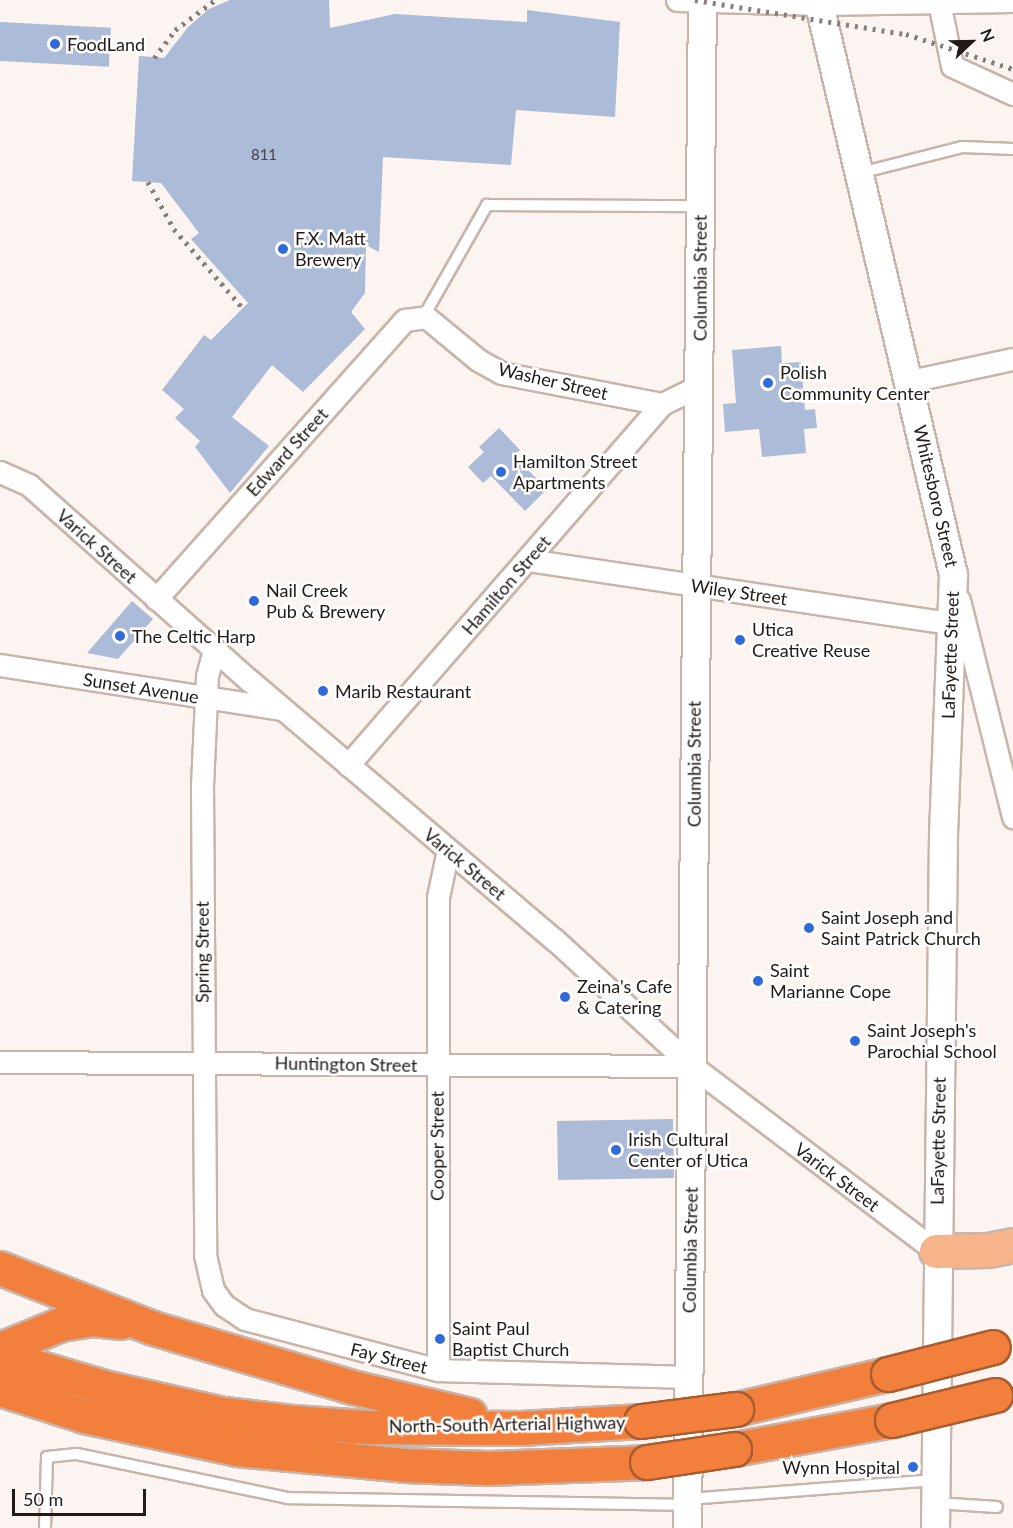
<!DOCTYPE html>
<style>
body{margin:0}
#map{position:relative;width:1013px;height:1528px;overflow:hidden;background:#fcf4f0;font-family:Lato,sans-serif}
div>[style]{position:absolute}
.building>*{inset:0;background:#acbbd7;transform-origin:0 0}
.roads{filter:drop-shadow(2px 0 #c8b4aa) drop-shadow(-2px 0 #c8b4aa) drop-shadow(0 2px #c8b4aa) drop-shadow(0 -2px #c8b4aa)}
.service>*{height:10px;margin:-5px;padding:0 5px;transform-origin:5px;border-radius:5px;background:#fff}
.minor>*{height:21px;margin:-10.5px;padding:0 10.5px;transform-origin:10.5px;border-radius:10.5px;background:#fff}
.tertiary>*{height:27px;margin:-13.5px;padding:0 13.5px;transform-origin:13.5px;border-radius:13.5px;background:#fff}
.primary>*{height:33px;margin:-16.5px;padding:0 16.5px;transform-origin:16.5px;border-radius:16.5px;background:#f7b38a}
.motorway>*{height:33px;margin:-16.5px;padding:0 16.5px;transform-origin:16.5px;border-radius:16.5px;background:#f2803c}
.rail>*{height:4.5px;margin-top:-2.25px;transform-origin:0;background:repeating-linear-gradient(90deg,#867f7b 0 3px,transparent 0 9px)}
.bridges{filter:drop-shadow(2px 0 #a95c2f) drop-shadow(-2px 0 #a95c2f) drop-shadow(0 2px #a95c2f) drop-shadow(0 -2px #a95c2f)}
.motorway-bridge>*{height:33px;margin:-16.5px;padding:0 16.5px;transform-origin:16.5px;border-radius:16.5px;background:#f2803c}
.dots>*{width:16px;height:16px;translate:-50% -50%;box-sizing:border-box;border:3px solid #fff;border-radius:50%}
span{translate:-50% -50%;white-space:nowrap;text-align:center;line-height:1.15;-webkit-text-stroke:5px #fff;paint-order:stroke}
.number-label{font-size:15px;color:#444246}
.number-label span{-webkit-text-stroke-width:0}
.poi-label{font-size:18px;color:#211a16}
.left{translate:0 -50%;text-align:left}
.right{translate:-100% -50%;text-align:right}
.street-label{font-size:18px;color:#211a16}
.north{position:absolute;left:941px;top:12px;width:60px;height:60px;-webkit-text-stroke:4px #fff;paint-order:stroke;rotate:68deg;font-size:16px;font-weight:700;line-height:24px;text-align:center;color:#211a16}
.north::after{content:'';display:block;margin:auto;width:21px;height:27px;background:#211a16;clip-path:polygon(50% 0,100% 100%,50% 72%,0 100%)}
.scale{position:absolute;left:12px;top:1489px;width:134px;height:27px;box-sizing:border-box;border:3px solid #211a16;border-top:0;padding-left:8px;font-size:18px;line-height:21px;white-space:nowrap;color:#211a16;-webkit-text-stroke:4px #fff;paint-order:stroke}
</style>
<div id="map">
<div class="building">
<div style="clip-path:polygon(230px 0,329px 0,330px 28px,395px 14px,527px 22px,527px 10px,620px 22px,615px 117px,516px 110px,511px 165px,383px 157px,379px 252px,366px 245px,365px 293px,351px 312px,365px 329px,303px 392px,272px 365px,232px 417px,269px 446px,230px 493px,195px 447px,200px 441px,175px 418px,184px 409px,162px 390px,204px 335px,211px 340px,248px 303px,191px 239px,199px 233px,161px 183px,132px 181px,139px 56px,164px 58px,188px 27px,209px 9px)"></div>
<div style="left:0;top:22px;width:111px;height:39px;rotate:3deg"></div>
<div style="clip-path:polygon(781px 346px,782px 363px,801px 362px,805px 410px,815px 409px,817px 428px,804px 429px,806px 453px,762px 457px,759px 429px,725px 432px,723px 404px,736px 403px,732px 350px)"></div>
<div style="clip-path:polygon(499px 428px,520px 450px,514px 456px,547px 489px,525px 511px,491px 476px,483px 483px,468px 467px,484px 452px,479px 447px)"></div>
<div style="clip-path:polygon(132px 601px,153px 619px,118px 659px,87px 653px)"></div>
<div style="left:673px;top:1119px;width:59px;height:116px;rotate:89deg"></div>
</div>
<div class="roads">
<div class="service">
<div style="left:860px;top:173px;width:105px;rotate:-14.3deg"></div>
<div style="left:962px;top:147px;width:51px;rotate:2.2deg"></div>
<div style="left:424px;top:316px;width:128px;rotate:-60.4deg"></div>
<div style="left:487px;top:205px;width:212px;rotate:0.3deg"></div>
<div style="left:688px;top:1499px;width:248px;rotate:-4.4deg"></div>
<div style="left:935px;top:1503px;width:62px;rotate:3.7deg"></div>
<div style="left:45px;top:1528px;width:71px;rotate:-88.4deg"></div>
<div style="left:47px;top:1457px;width:30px;rotate:-6deg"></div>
<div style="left:77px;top:1454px;width:215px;rotate:11.8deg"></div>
<div style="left:287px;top:1498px;width:400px;rotate:1deg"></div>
</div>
<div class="minor">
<div style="left:677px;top:0;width:141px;rotate:1.6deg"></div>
<div style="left:818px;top:4px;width:195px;rotate:-0.9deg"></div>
<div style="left:939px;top:2px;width:65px;rotate:78.5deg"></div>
<div style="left:952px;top:66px;width:67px;rotate:24.7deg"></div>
<div style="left:910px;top:381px;width:105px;rotate:-12.1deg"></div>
<div style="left:0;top:472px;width:32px;rotate:24deg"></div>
<div style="left:29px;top:485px;width:294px;rotate:41.6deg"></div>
<div style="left:249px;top:680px;width:402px;rotate:40.4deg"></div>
<div style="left:555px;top:940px;width:186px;rotate:42.6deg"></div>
<div style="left:692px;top:1066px;width:306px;rotate:37.2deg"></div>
<div style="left:527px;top:560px;width:429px;rotate:8.5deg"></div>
<div style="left:156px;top:599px;width:374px;rotate:-48.3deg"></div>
<div style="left:405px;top:320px;width:21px;rotate:-8deg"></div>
<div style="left:426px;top:317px;width:67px;rotate:39.6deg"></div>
<div style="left:478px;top:360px;width:26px;rotate:29deg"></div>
<div style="left:501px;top:373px;width:164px;rotate:10.9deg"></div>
<div style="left:959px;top:600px;width:224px;rotate:76deg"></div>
<div style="left:214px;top:650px;width:27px;rotate:105deg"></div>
<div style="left:207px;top:676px;width:110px;rotate:92.6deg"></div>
<div style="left:202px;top:786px;width:469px;rotate:89.6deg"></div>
<div style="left:205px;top:1255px;width:36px;rotate:77deg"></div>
<div style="left:213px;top:1290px;width:19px;rotate:54deg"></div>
<div style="left:224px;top:1305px;width:25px;rotate:34deg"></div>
<div style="left:245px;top:1319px;width:200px;rotate:14.8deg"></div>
<div style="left:438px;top:1370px;width:251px;rotate:1.6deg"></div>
<div style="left:0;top:665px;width:285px;rotate:8.9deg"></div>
<div style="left:348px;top:765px;width:478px;rotate:-49deg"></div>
<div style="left:662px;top:404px;width:41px;rotate:-25.9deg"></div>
<div style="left:0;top:1062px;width:692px;rotate:0.33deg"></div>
<div style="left:438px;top:1370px;width:473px;rotate:-90deg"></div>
<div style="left:438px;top:897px;width:48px;rotate:-78deg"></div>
</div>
<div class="tertiary">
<div style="left:818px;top:0;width:590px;rotate:76.77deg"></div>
<div style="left:953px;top:574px;width:260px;rotate:92.2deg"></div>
<div style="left:943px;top:834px;width:694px;rotate:90.66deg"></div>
<div style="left:687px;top:1528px;width:1528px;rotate:-89.44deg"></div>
</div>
<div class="primary">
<div style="left:936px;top:1251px;width:52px;rotate:-1.1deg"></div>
<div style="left:988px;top:1250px;width:25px;rotate:-11deg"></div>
</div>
<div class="motorway">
<div style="left:0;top:1268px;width:164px;rotate:21.4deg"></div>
<div style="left:153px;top:1328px;width:208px;rotate:16.5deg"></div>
<div style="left:352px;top:1387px;width:121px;rotate:13.3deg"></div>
<div style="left:0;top:1349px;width:66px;rotate:-22.3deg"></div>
<div style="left:61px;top:1324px;width:31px;rotate:-9deg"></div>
<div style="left:92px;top:1319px;width:29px;rotate:6deg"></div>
<div style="left:0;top:1356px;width:109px;rotate:16.6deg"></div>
<div style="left:104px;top:1387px;width:123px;rotate:12.7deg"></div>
<div style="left:224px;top:1414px;width:69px;rotate:6.6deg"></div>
<div style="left:293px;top:1422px;width:72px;rotate:4deg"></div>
<div style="left:365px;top:1427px;width:156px;rotate:0.4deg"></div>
<div style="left:521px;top:1428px;width:120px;rotate:-3.3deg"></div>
<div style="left:0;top:1389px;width:88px;rotate:17.8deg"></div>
<div style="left:84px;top:1416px;width:156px;rotate:12.2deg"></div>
<div style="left:236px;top:1449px;width:169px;rotate:5.4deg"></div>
<div style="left:404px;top:1465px;width:83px;rotate:2.1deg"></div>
<div style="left:487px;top:1468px;width:160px;rotate:-2.1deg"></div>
<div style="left:736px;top:1409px;width:156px;rotate:-13deg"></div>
<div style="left:734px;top:1449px;width:161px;rotate:-10.4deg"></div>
</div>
</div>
<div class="rail">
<div style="left:695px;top:0;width:214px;rotate:9.2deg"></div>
<div style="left:906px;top:34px;width:113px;rotate:18.1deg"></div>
<div style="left:154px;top:58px;width:35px;rotate:-53deg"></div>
<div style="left:175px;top:30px;width:50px;rotate:-36.9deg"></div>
<div style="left:148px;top:182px;width:54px;rotate:61deg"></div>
<div style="left:174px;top:229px;width:105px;rotate:48.9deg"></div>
</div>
<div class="bridges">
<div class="motorway-bridge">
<div style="left:888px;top:1374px;width:108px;rotate:-14.4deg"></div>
<div style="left:892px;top:1420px;width:106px;rotate:-13.6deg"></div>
<div style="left:641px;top:1421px;width:96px;rotate:-7.2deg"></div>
<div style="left:647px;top:1462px;width:88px;rotate:-8.5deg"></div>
</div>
</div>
<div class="dots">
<div style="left:55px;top:44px;background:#3269d8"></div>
<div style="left:283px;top:249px;background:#3269d8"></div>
<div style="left:768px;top:383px;background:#3269d8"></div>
<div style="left:501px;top:472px;background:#3269d8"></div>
<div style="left:254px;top:601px;background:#3269d8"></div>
<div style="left:120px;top:636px;background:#3269d8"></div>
<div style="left:740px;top:640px;background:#3269d8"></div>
<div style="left:323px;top:691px;background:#3269d8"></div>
<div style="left:809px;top:928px;background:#3269d8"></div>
<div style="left:758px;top:981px;background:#3269d8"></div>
<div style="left:565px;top:997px;background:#3269d8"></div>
<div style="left:855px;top:1041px;background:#3269d8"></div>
<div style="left:616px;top:1150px;background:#3269d8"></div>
<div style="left:440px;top:1339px;background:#3269d8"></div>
<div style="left:913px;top:1467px;background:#3269d8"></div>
</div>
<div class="number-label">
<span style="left:264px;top:155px">811</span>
</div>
<div class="poi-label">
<span class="left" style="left:67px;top:44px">FoodLand</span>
<span class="left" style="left:295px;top:249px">F.X. Matt<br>Brewery</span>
<span class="left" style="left:780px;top:383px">Polish<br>Community Center</span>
<span class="left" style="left:513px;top:472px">Hamilton Street<br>Apartments</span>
<span class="left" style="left:266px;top:601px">Nail Creek<br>Pub &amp; Brewery</span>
<span class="left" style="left:752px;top:640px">Utica<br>Creative Reuse</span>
<span class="left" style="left:132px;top:636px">The Celtic Harp</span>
<span class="left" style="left:335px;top:691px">Marib Restaurant</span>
<span class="left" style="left:821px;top:928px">Saint Joseph and<br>Saint Patrick Church</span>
<span class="left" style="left:770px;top:981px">Saint<br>Marianne Cope</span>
<span class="left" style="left:577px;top:997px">Zeina's Cafe<br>&amp; Catering</span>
<span class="left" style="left:867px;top:1041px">Saint Joseph's<br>Parochial School</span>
<span class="left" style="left:628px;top:1150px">Irish Cultural<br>Center of Utica</span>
<span class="left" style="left:452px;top:1339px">Saint Paul<br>Baptist Church</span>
<span class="right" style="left:900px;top:1467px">Wynn Hospital</span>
</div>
<div class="street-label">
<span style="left:700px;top:278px;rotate:-90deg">Columbia Street</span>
<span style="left:553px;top:381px;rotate:13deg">Washer Street</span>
<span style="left:287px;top:452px;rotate:-48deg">Edward Street</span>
<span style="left:936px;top:496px;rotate:77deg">Whitesboro Street</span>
<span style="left:97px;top:546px;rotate:42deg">Varick Street</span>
<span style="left:506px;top:585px;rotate:-49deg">Hamilton Street</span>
<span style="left:739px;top:592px;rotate:8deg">Wiley Street</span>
<span style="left:950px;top:655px;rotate:-88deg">LaFayette Street</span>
<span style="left:141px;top:688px;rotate:9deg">Sunset Avenue</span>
<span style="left:694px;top:764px;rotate:-90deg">Columbia Street</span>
<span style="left:465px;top:864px;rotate:40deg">Varick Street</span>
<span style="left:202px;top:952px;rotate:-90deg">Spring Street</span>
<span style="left:346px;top:1064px;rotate:1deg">Huntington Street</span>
<span style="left:938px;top:1141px;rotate:-89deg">LaFayette Street</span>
<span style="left:437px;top:1146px;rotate:-90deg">Cooper Street</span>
<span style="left:837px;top:1177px;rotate:37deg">Varick Street</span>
<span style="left:690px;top:1250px;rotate:-89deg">Columbia Street</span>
<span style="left:389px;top:1358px;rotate:14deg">Fay Street</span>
<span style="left:507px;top:1424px;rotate:-1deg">North-South Arterial Highway</span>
</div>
<div class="north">N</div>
<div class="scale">50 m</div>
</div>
